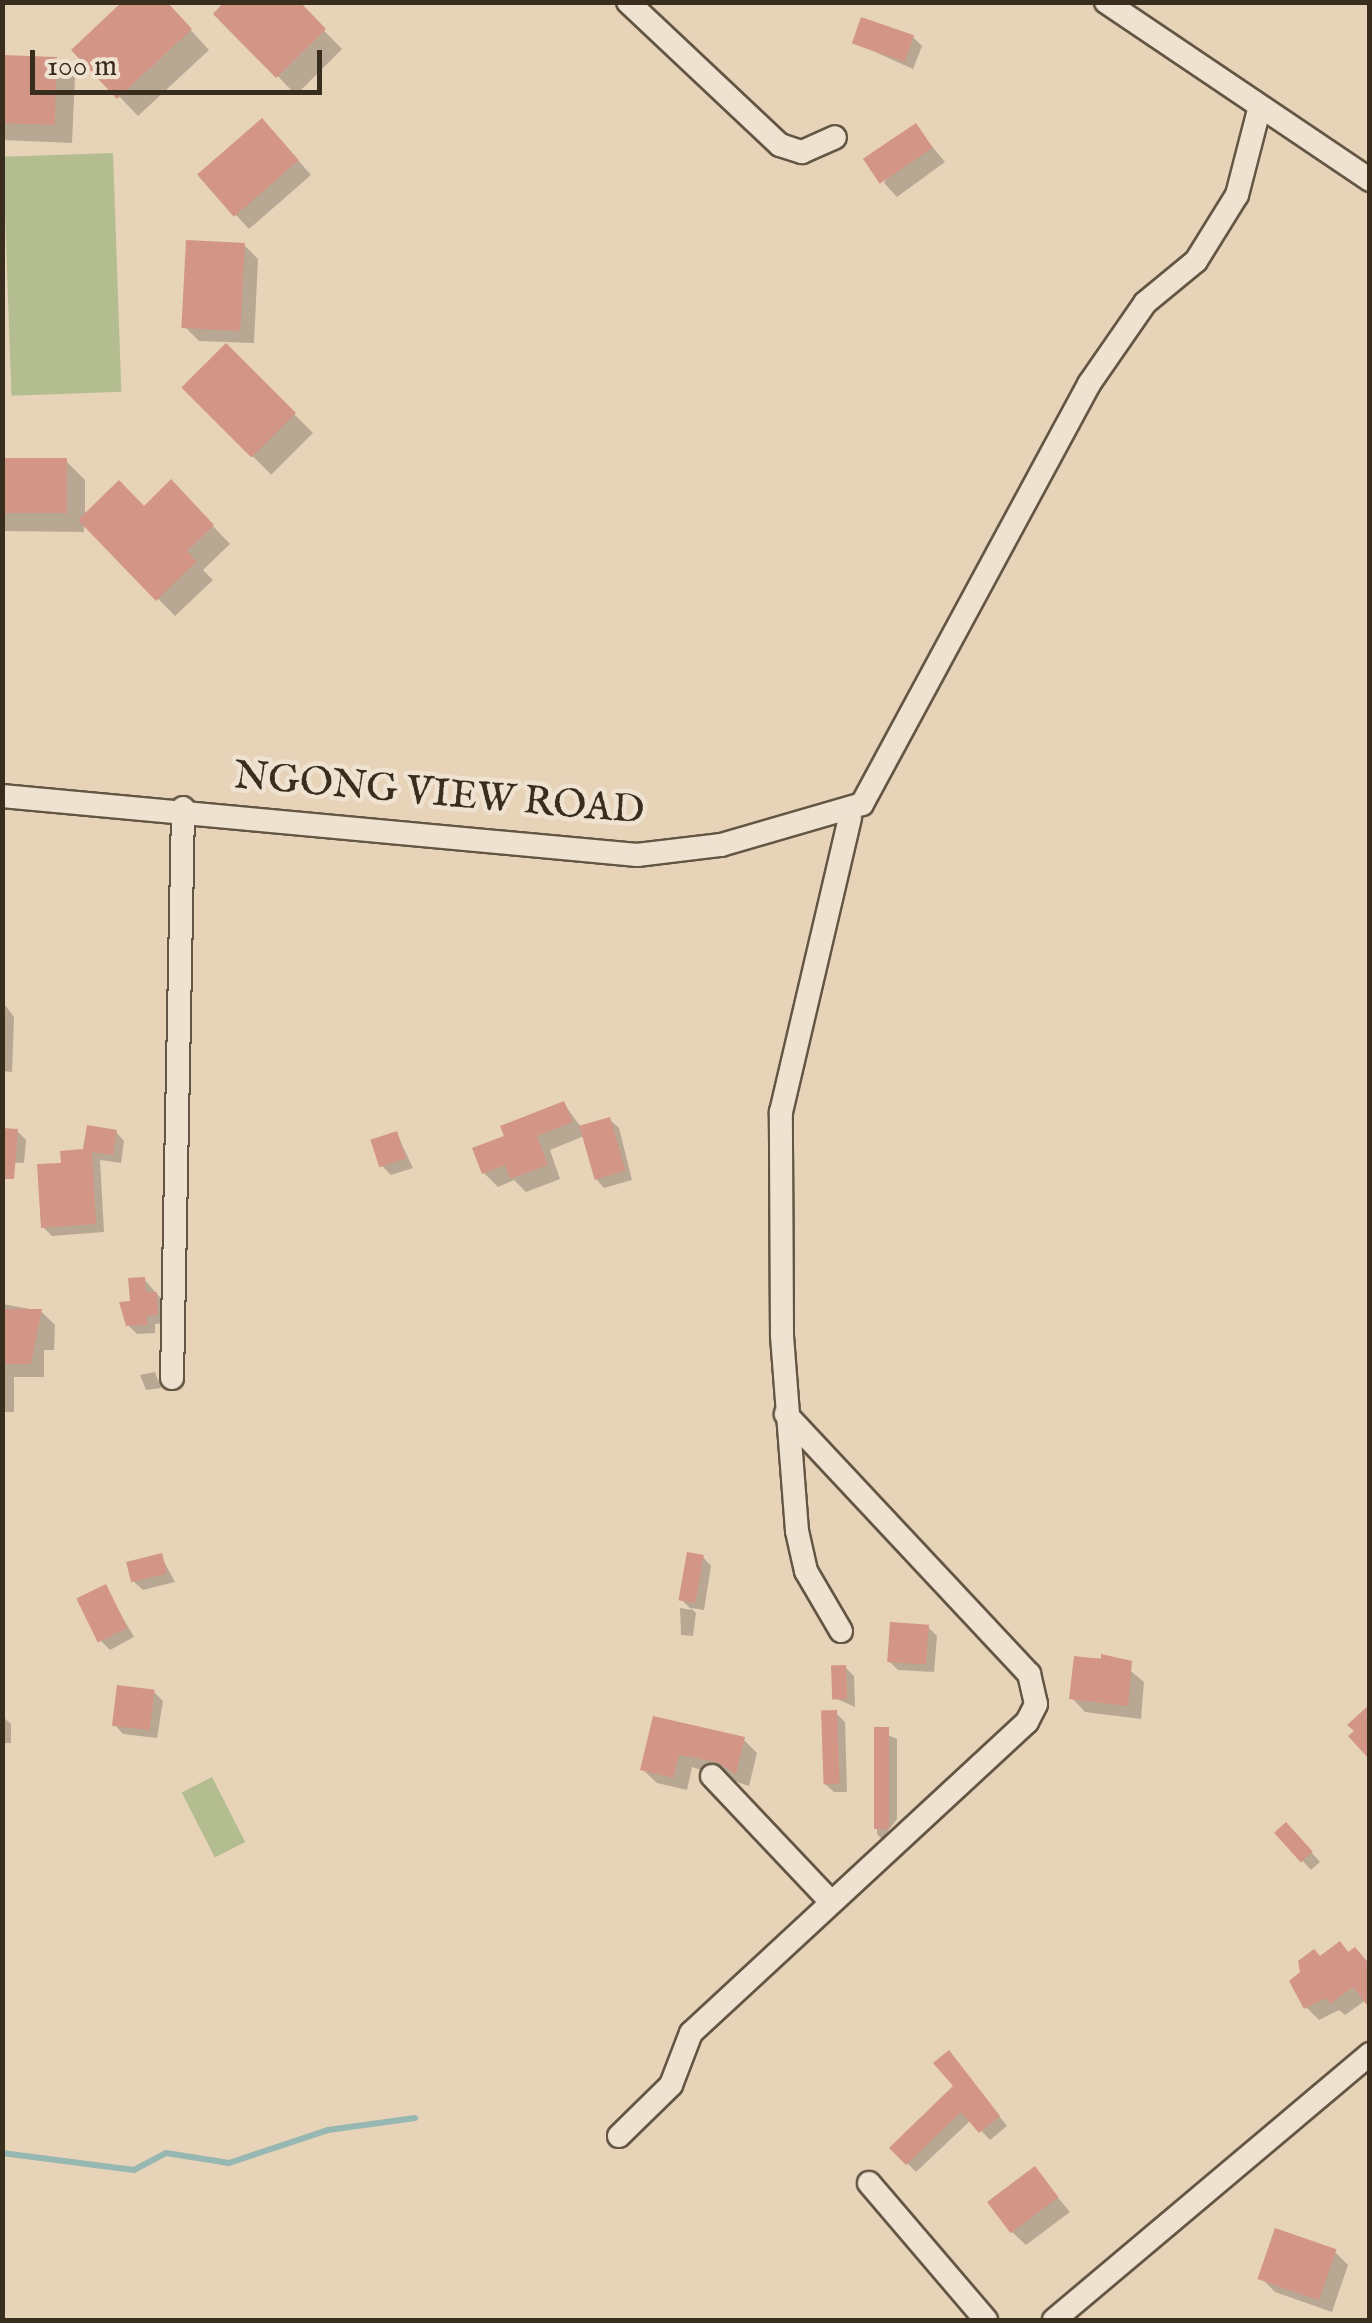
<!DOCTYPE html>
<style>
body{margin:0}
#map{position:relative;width:1372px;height:2323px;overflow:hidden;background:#e7d3b8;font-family:"IM FELL English",serif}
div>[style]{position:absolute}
.green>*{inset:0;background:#b3bd90;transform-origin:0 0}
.shadow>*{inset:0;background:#0003;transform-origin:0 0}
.stream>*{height:6px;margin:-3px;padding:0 3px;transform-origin:3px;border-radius:3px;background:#97b7b2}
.building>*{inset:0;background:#d39585;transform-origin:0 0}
.roads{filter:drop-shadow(2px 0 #645644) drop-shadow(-2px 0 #645644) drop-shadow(0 2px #645644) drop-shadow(0 -2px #645644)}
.street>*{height:22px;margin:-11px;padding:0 11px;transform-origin:11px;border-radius:11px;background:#efe2d1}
span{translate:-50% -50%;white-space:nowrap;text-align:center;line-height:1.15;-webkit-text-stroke:9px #efe2d1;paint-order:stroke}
.street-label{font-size:40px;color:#392d1e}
.frame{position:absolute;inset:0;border:5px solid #392d1e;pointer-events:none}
.scale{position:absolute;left:30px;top:50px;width:292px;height:45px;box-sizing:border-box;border:5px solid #392d1e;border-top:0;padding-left:12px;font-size:30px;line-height:35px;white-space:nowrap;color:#392d1e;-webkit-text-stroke:8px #efe2d1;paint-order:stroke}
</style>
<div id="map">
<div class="green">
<div style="left:113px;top:153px;width:239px;height:110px;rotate:88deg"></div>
<div style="left:212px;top:1777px;width:73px;height:34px;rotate:63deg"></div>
</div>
<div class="shadow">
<div style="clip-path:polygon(165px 2px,209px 50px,138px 116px,75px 50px)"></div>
<div style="clip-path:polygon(296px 2px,342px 49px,296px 95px,217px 14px)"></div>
<div style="clip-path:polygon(913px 37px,922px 46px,913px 69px,855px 43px)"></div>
<div style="clip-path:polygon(2px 58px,56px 60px,75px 78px,72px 143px,2px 140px)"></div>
<div style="clip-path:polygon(915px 126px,945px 162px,897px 197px,884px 183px)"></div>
<div style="clip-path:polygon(276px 135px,311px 175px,249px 229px,200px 176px)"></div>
<div style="clip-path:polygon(244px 245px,258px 259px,254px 343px,199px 341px,185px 327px)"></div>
<div style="left:226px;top:346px;width:123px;height:59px;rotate:45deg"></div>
<div style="clip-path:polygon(2px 460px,66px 461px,85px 480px,85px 517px,144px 509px,171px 482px,230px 544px,203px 570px,213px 580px,175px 616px,84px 523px,84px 532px,2px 531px)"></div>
<div style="clip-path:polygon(2px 1001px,14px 1017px,12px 1072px,2px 1071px)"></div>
<div style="clip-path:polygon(564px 1104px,581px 1127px,610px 1120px,619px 1128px,632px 1180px,604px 1188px,596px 1179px,584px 1136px,550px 1150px,560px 1179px,526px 1192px,514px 1180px,498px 1187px,484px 1173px,507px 1137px)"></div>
<div style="clip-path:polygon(17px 1131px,26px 1140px,24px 1163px,2px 1162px)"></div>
<div style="clip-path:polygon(116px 1132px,124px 1141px,121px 1163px,100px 1160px,104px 1232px,52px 1236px,43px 1227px,64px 1165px)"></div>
<div style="clip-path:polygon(397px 1134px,413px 1168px,391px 1175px,382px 1166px)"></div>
<div style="clip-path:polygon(144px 1279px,165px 1303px,166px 1323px,155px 1324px,155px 1333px,137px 1334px,128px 1325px)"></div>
<div style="clip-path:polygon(3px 1304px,41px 1311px,55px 1325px,54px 1350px,44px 1350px,44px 1377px,14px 1377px,14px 1412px,2px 1412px)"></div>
<div style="clip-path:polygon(155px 1372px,161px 1388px,146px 1390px,140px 1375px)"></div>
<div style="clip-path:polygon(161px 1556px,175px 1582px,143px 1590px,134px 1582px)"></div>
<div style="clip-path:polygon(703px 1557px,711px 1566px,704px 1610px,691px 1608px,696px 1613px,693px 1636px,681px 1635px,680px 1608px,692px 1610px,682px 1600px)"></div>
<div style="clip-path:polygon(105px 1587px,134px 1637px,110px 1650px,101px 1641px)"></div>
<div style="clip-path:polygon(928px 1627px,937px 1636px,934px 1672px,898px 1670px,889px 1661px)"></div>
<div style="clip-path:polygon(1115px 1658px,1144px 1682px,1141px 1719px,1085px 1712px,1072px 1698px,1076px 1659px)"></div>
<div style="clip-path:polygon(845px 1667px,854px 1676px,855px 1707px,835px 1698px)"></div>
<div style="clip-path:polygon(154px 1692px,163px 1701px,157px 1738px,123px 1734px,115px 1725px)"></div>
<div style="clip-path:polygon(836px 1713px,845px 1722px,847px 1792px,834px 1792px,825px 1784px)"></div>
<div style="clip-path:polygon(2px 1716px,11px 1724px,11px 1743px,2px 1743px)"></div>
<div style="clip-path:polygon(655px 1719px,743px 1739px,757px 1753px,749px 1786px,692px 1767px,687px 1790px,657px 1783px,643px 1770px)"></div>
<div style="clip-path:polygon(877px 1730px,897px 1739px,897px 1819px,882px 1839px,897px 1825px,897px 1838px,886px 1843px,877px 1834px)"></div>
<div style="clip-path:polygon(1277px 1833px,1295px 1834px,1320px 1862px,1311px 1870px)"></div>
<div style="clip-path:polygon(1355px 1950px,1370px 1964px,1370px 2004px,1366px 2000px,1345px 2015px,1339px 2010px,1319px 2020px,1306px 2007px,1303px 1973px,1321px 1959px)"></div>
<div style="clip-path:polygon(957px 2062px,1007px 2126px,990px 2140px,971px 2120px,916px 2172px,892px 2148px,957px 2086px)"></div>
<div style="clip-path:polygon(1034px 2169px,1070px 2212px,1026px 2245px,1012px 2232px)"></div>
<div style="clip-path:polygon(1334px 2251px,1348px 2265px,1332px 2312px,1275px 2292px,1261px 2278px)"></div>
</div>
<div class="stream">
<div style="left:2px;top:2153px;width:133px;rotate:7.3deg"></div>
<div style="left:134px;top:2170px;width:36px;rotate:-28deg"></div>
<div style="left:166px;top:2153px;width:64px;rotate:9deg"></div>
<div style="left:229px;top:2163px;width:104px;rotate:-18.4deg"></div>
<div style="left:328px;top:2130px;width:88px;rotate:-7.9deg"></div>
</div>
<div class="building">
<div style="clip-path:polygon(122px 2px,167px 2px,192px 29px,117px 99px,71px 50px)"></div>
<div style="clip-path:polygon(224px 2px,300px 2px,326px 29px,276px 78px,213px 14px)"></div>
<div style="left:861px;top:17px;width:56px;height:28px;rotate:19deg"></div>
<div style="left:2px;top:55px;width:55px;height:68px;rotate:2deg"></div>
<div style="left:262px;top:118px;width:56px;height:86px;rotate:49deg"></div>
<div style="left:916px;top:123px;width:30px;height:64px;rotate:56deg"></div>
<div style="left:186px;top:240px;width:59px;height:88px;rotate:3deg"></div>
<div style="left:226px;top:343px;width:99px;height:63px;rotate:45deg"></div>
<div style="left:2px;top:458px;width:65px;height:55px"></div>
<div style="clip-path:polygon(171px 479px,214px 525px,187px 551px,197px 561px,156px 601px,78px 520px,119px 480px,144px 506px)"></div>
<div style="clip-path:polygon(564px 1101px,573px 1122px,537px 1136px,548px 1165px,510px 1179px,505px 1165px,482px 1174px,472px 1148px,504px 1136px,500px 1126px)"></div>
<div style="left:610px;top:1117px;width:56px;height:32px;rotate:74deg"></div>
<div style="clip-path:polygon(87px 1125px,117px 1130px,113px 1155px,92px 1152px,96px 1224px,41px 1228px,37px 1164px,61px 1163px,60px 1151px,83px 1149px)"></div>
<div style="clip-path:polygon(2px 1128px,18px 1129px,14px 1179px,2px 1179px)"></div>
<div style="left:397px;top:1131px;width:29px;height:28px;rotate:72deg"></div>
<div style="clip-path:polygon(145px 1277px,146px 1292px,157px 1292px,158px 1315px,147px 1316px,147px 1325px,126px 1326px,119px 1302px,130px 1301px,128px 1278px)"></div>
<div style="clip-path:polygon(2px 1309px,42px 1309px,31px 1364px,2px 1364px)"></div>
<div style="left:687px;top:1552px;width:17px;height:49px;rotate:10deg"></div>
<div style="left:162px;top:1553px;width:21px;height:37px;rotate:76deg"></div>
<div style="left:106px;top:1584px;width:49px;height:33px;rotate:64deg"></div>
<div style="left:890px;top:1622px;width:39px;height:40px;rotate:4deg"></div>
<div style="clip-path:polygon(1101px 1654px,1132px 1661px,1128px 1706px,1069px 1699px,1074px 1656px,1101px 1659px)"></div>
<div style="left:846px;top:1665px;width:34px;height:15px;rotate:88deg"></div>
<div style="left:117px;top:1685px;width:38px;height:41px;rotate:7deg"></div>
<div style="clip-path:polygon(1370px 1704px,1370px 1760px,1348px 1736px,1354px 1731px,1347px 1725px)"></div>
<div style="left:837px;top:1710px;width:74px;height:16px;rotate:88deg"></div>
<div style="clip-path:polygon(653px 1716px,745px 1737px,736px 1774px,717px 1762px,679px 1755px,673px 1778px,640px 1770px)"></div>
<div style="left:889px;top:1727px;width:102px;height:15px;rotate:90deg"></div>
<div style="left:1286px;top:1822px;width:40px;height:16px;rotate:48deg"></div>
<div style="clip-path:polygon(1340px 1941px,1348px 1952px,1355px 1947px,1370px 1965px,1370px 2009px,1353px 1987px,1330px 2004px,1326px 1998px,1304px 2009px,1289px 1981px,1300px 1972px,1298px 1961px,1314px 1949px,1320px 1956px)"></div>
<div style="clip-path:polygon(949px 2050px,1000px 2116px,979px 2133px,961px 2112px,906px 2165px,889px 2148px,953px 2086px,933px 2063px)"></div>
<div style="left:1035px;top:2166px;width:39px;height:60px;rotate:53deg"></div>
<div style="left:1275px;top:2228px;width:65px;height:54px;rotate:19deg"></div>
</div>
<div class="roads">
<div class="street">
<div style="left:628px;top:2px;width:209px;rotate:43.3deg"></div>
<div style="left:780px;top:145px;width:23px;rotate:18deg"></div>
<div style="left:802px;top:152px;width:36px;rotate:-24deg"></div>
<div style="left:1106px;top:2px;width:318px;rotate:34deg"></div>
<div style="left:2px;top:796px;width:638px;rotate:5.31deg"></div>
<div style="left:637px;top:855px;width:85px;rotate:-6.8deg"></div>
<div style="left:721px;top:845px;width:147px;rotate:-16.2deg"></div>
<div style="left:862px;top:804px;width:477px;rotate:-61.6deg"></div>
<div style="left:1089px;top:384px;width:98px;rotate:-55.3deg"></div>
<div style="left:1145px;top:303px;width:66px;rotate:-39.5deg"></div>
<div style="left:1196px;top:261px;width:78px;rotate:-58.2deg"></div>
<div style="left:1237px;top:195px;width:88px;rotate:-75.5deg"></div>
<div style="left:172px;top:1378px;width:570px;rotate:-88.89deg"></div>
<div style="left:841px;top:1631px;width:69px;rotate:-120.3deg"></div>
<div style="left:806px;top:1571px;width:41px;rotate:-102.7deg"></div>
<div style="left:797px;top:1531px;width:197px;rotate:-94.4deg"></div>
<div style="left:782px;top:1335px;width:223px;rotate:-90.3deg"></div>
<div style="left:781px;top:1112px;width:302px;rotate:-76.8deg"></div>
<div style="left:712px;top:1776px;width:173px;rotate:46.6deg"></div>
<div style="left:619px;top:2136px;width:73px;rotate:-44.4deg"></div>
<div style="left:671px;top:2085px;width:56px;rotate:-69deg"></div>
<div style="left:691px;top:2033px;width:458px;rotate:-42.8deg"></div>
<div style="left:1027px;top:1722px;width:20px;rotate:-63deg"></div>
<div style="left:1036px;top:1704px;width:31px;rotate:-103deg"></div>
<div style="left:1029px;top:1674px;width:356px;rotate:-133.1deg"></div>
<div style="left:869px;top:2183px;width:180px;rotate:49.5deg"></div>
<div style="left:1054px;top:2320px;width:413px;rotate:-40.1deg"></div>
</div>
</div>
<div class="street-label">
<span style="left:439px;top:795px;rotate:5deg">NGONG VIEW ROAD</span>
</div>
<div class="frame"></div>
<div class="scale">100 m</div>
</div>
